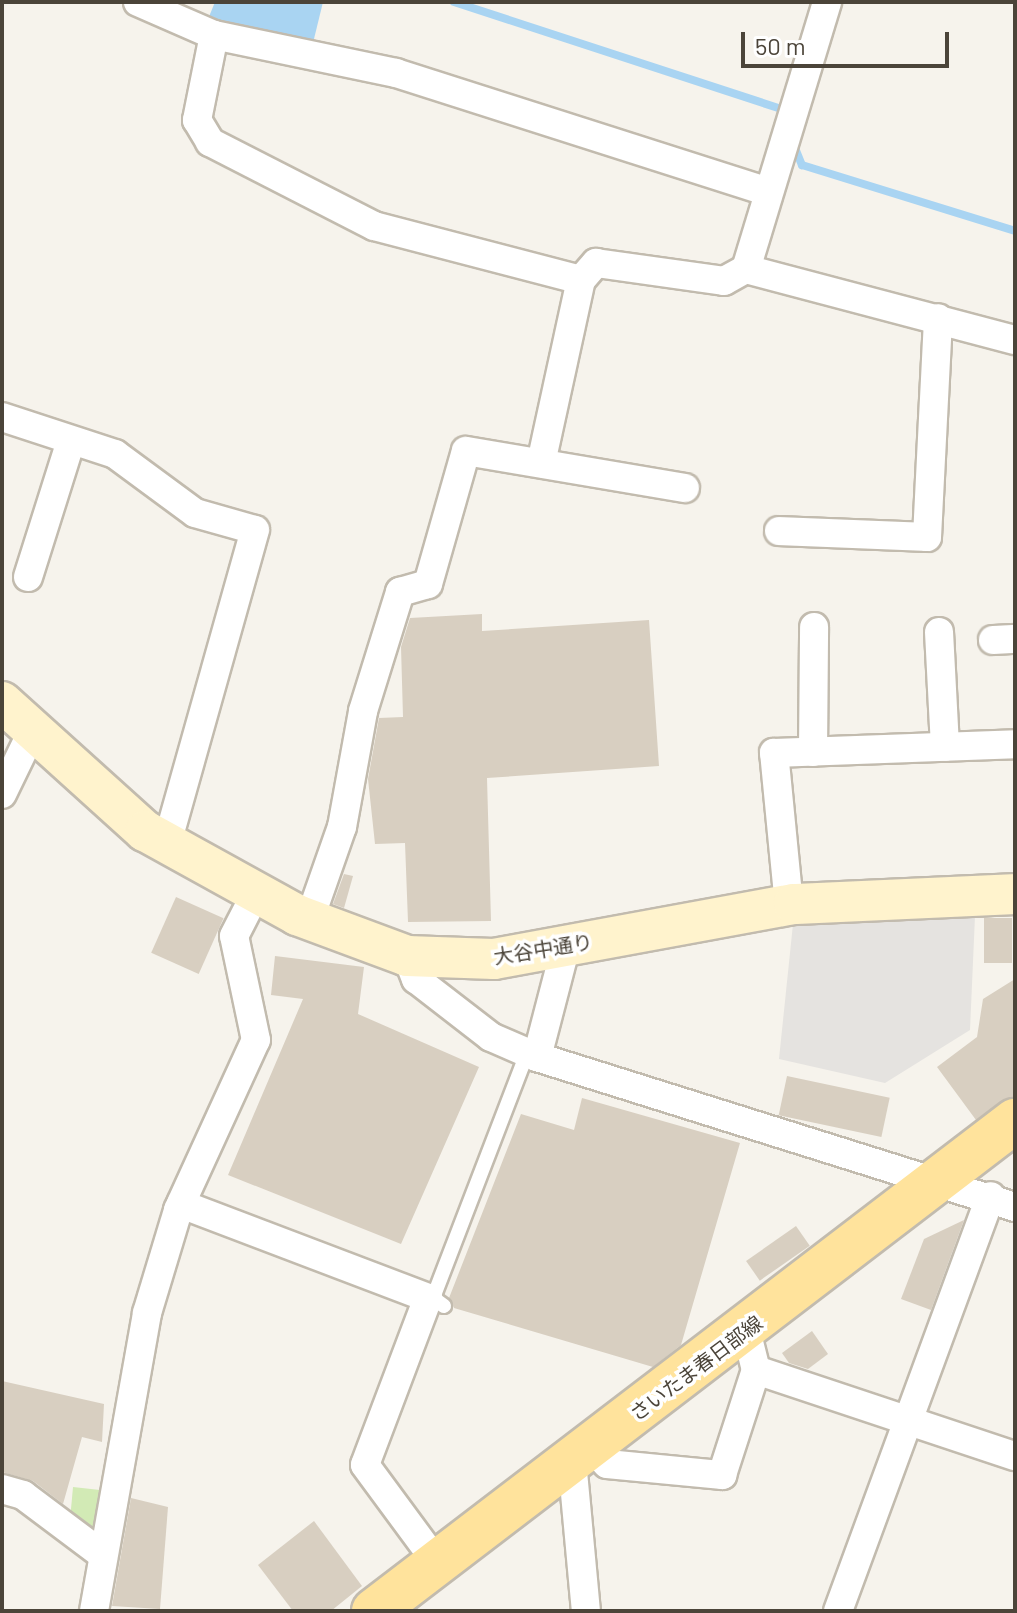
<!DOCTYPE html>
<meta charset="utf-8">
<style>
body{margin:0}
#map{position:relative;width:1017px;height:1613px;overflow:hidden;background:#f6f3ec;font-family:Barlow,"Noto Sans JP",sans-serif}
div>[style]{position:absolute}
.green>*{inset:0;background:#d2eab5}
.parking>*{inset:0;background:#e5e3e0}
.water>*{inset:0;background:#a9d4f2}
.stream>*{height:8px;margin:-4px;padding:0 4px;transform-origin:4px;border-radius:4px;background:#a9d4f2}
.building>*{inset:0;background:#d8cfc1;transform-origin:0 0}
.roads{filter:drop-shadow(2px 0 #c2bbae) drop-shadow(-2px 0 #c2bbae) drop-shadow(0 2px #c2bbae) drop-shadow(0 -2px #c2bbae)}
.lane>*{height:14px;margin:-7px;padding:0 7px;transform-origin:7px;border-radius:7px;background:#fff}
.street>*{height:28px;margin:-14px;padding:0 14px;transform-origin:14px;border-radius:14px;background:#fff}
.secondary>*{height:40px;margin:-20px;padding:0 20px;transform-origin:20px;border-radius:20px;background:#fff3cd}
.primary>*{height:44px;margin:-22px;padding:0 22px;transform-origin:22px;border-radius:22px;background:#ffe39c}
span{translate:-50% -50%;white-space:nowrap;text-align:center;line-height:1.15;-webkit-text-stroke:7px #fff;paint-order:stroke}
.street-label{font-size:20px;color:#4b4439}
.frame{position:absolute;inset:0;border:4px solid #4b4439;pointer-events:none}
.scale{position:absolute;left:741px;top:32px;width:208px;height:36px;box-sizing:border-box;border:4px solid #4b4439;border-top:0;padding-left:10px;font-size:24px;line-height:28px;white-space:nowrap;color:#4b4439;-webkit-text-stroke:6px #fff;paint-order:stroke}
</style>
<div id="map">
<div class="green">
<div style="clip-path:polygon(73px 1487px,100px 1490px,96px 1541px,70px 1520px)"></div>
</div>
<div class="parking">
<div style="clip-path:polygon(975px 916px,970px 1030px,885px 1083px,779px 1059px,793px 924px)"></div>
</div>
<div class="water">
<div style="clip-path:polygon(215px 2px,323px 2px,313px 43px,206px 24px)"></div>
</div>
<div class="stream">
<div style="left:454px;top:2px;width:351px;rotate:18.1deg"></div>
<div style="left:793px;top:143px;width:24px;rotate:68deg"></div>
<div style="left:802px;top:165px;width:223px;rotate:17.2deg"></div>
</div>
<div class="building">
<div style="clip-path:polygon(482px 614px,482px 631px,649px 620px,659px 766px,487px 778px,491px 921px,408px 922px,405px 843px,375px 844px,368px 779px,379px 718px,403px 717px,401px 647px,410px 618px)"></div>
<div style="clip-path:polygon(344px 874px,353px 876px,344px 908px,333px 904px)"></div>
<div style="left:176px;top:897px;width:52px;height:61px;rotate:24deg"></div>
<div style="left:984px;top:918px;width:28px;height:45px"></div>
<div style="clip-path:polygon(275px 956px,364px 967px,358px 1014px,479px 1067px,401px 1244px,228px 1175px,303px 999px,271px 995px)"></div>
<div style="clip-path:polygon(1015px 979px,1015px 1096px,976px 1120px,937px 1067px,977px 1037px,983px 999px)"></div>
<div style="left:787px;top:1076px;width:105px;height:40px;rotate:12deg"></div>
<div style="clip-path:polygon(582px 1098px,740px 1143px,681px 1345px,653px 1367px,454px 1308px,449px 1298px,521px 1114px,574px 1130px)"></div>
<div style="clip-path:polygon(964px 1220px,931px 1310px,901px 1299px,924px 1239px)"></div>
<div style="left:796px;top:1226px;width:24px;height:61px;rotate:55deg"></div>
<div style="clip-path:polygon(812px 1331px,828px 1354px,808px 1369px,789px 1363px,782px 1353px)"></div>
<div style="clip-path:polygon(2px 1381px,104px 1404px,102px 1442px,82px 1437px,63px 1504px,33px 1481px,2px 1472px)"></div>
<div style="clip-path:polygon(131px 1498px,168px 1507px,160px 1609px,112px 1606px)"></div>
<div style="clip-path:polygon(314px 1521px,362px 1586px,331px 1611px,293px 1611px,258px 1565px)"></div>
</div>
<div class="roads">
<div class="lane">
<div style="left:444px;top:1306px;width:14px;rotate:-144deg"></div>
<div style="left:433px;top:1298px;width:262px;rotate:-69deg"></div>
</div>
<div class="street">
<div style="left:138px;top:2px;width:83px;rotate:23.5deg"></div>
<div style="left:214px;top:35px;width:186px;rotate:11.8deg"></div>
<div style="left:396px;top:73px;width:388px;rotate:17.7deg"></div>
<div style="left:214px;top:35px;width:87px;rotate:101.3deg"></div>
<div style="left:197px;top:120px;width:26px;rotate:59deg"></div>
<div style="left:210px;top:142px;width:184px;rotate:27.1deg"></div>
<div style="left:374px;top:226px;width:214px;rotate:14.6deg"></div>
<div style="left:581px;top:280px;width:23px;rotate:-49deg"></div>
<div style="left:596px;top:263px;width:129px;rotate:8deg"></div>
<div style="left:724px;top:281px;width:25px;rotate:-29deg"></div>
<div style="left:746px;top:269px;width:278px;rotate:14.8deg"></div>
<div style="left:746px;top:269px;width:279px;rotate:-73.1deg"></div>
<div style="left:2px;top:417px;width:119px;rotate:18.1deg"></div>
<div style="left:115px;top:454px;width:99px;rotate:36.4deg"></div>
<div style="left:195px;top:513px;width:62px;rotate:15.8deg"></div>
<div style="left:255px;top:530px;width:325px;rotate:105.7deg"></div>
<div style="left:541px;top:463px;width:187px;rotate:-77.7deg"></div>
<div style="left:779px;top:531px;width:148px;rotate:2.3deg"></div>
<div style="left:927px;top:537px;width:219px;rotate:-87.1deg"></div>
<div style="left:28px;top:577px;width:143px;rotate:-72.5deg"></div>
<div style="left:939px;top:632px;width:115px;rotate:87deg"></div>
<div style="left:993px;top:640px;width:22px;rotate:-3deg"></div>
<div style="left:813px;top:752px;width:125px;rotate:-89.5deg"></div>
<div style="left:2px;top:794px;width:71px;rotate:-64.2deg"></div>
<div style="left:789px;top:905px;width:153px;rotate:-95.6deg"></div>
<div style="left:774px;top:753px;width:241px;rotate:-2.1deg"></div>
<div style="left:309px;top:921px;width:100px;rotate:-70.7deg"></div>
<div style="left:342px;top:827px;width:118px;rotate:-79.7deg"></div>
<div style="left:363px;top:711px;width:125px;rotate:-72.7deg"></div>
<div style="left:400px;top:592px;width:29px;rotate:-16deg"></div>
<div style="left:428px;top:584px;width:138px;rotate:-74.1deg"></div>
<div style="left:466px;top:451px;width:222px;rotate:9.6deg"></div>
<div style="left:407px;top:956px;width:25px;rotate:69deg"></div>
<div style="left:416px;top:979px;width:95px;rotate:37.7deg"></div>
<div style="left:491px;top:1037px;width:50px;rotate:23.5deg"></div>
<div style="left:537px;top:1057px;width:501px;rotate:17.42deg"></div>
<div style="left:537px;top:1057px;width:115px;rotate:-75.4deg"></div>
<div style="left:181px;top:1204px;width:264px;rotate:20.8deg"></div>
<div style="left:428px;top:1298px;width:178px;rotate:110.7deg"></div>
<div style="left:365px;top:1465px;width:123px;rotate:53.6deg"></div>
<div style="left:746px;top:1330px;width:41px;rotate:76deg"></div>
<div style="left:756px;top:1370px;width:273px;rotate:18.4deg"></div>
<div style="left:590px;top:1447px;width:24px;rotate:45deg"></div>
<div style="left:607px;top:1464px;width:116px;rotate:5.5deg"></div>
<div style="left:722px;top:1475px;width:110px;rotate:-72.1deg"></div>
<div style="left:572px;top:1461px;width:151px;rotate:84.7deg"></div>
<div style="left:2px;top:1489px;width:22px;rotate:16deg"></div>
<div style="left:23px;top:1495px;width:100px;rotate:36.9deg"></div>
<div style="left:94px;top:1611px;width:303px;rotate:-79.9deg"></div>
<div style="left:147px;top:1313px;width:108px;rotate:-73.2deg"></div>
<div style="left:178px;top:1210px;width:187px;rotate:-65.4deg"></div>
<div style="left:256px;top:1040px;width:106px;rotate:-101.9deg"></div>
<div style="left:234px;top:936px;width:48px;rotate:-62.9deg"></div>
<div style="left:838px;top:1611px;width:442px;rotate:-69.8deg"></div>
</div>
<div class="secondary">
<div style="left:2px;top:702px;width:193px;rotate:42.1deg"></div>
<div style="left:145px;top:831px;width:174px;rotate:28.9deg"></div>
<div style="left:297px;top:915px;width:117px;rotate:20.4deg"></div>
<div style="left:407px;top:956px;width:87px;rotate:2deg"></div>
<div style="left:494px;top:959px;width:305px;rotate:-10.4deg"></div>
<div style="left:794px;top:904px;width:221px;rotate:-2.6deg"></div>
</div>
<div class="primary">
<div style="left:374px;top:1611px;width:807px;rotate:-37.4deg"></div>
</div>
</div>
<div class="street-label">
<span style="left:543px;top:949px;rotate:-9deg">大谷中通り</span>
<span style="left:696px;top:1368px;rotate:-37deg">さいたま春日部線</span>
</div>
<div class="frame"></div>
<div class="scale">50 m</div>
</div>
